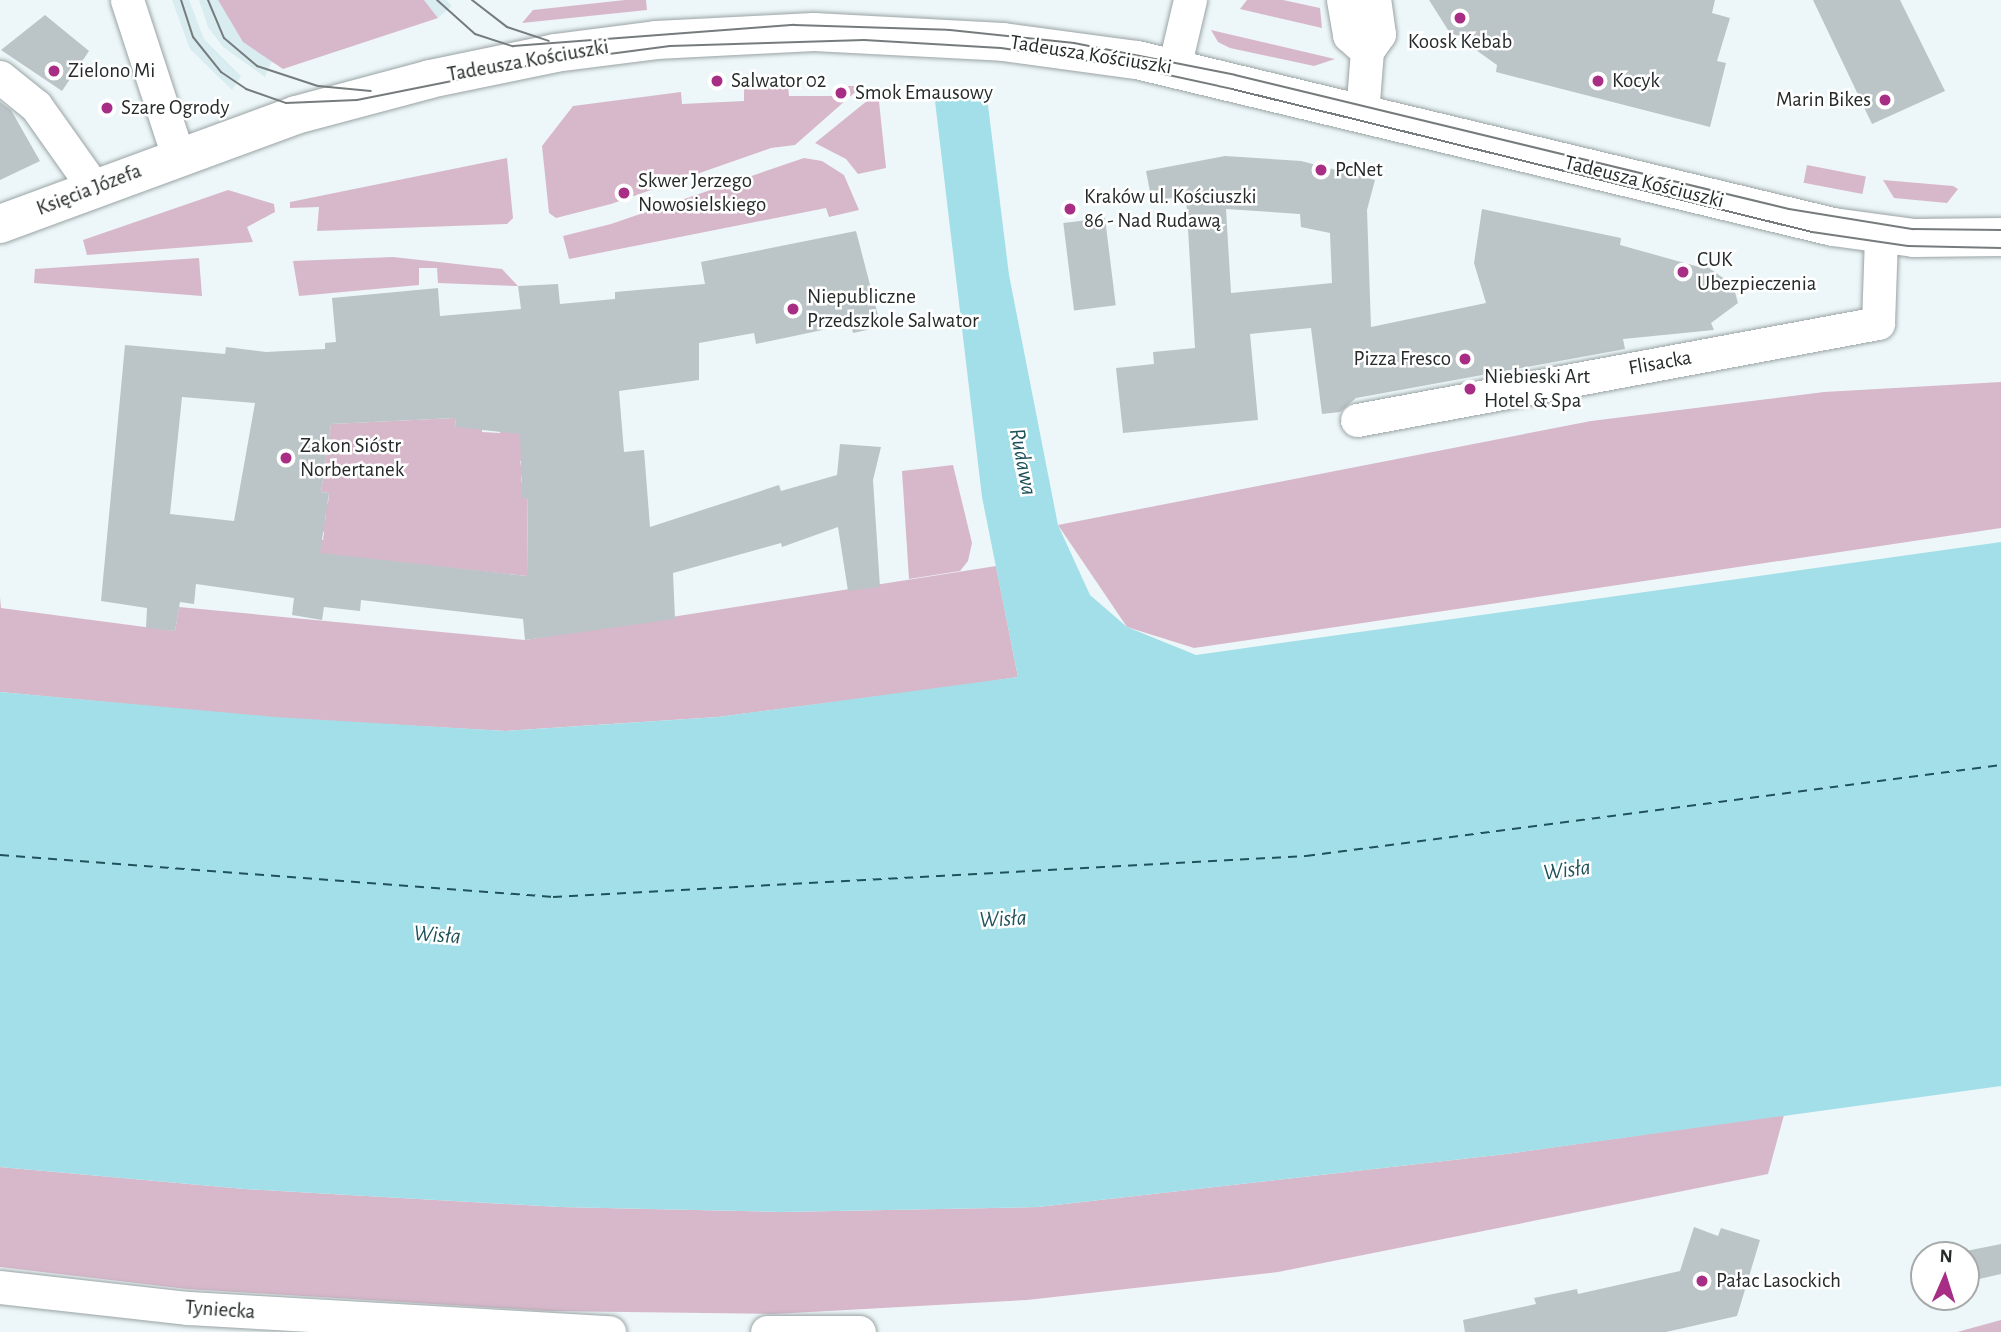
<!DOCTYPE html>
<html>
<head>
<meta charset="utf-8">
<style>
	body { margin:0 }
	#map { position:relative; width:2001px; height:1332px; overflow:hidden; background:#edf7f9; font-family:"Alegreya Sans",sans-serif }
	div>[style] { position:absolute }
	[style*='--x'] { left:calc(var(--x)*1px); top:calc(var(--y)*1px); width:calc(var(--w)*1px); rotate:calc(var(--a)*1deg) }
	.built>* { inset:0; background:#d9ecef }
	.green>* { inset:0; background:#d7b8ca; transform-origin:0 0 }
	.water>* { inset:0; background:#a3dfe8 }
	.pier>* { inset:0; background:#edf7f9 }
	.ferry>* { height:2px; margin-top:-1px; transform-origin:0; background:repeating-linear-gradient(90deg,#1f525a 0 9px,transparent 0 16px) }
	.building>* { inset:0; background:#bbc4c6; transform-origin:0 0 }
	.roads { filter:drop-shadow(0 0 2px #9aa3a4) drop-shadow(0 0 2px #9aa3a4) }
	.minor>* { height:33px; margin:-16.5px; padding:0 16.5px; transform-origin:16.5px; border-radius:16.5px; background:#fff }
	.tertiary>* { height:38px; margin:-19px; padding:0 19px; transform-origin:19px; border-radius:19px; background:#fff }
	.tram>* { height:2px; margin:-1px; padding:0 1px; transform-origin:1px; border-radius:1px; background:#767c7d }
	.dots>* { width:19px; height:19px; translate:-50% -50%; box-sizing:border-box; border:4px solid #fff; border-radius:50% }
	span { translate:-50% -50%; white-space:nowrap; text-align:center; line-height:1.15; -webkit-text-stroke:5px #fff; paint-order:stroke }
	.poi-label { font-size:21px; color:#262a2a }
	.left { translate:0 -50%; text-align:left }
	.right { translate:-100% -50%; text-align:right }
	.street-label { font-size:21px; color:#262a2a }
	.water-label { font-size:23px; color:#1f525a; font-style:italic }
	.north { position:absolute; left:1910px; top:1241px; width:70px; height:70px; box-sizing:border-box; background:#fff; border:2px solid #a8aaaa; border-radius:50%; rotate:3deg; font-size:19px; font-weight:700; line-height:28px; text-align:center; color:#262a2a }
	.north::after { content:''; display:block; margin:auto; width:24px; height:32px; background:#a72e84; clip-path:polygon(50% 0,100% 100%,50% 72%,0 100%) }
</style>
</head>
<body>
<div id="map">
	<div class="built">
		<div style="clip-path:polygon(172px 0,189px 0,204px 39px,241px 76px,232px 90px,190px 49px)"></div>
		<div style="clip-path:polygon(199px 0,218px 0,243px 41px,276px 62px,271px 63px,265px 77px,223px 47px,208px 27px)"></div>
		<div style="clip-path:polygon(424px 0,446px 0,452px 6px,438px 18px)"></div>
	</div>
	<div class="green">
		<div style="clip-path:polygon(218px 0,424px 0,438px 18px,283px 69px,243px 42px)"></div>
		<div style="clip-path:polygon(625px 0,646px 0,647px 10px,522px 23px,533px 10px)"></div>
		<div style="clip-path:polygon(1247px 0,1283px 0,1320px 8px,1322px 28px,1240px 9px)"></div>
		<div style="clip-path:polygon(1211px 30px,1335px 59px,1314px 66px,1230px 48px,1218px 42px)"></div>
		<div style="clip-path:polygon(744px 86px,788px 86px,789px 96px,837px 96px,837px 86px,862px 86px,795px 145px,771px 148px,611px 204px,556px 218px,549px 213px,542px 146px,573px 106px,681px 92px,682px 104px,744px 101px)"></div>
		<div style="clip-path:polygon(878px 92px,886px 168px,858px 174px,846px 159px,815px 143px)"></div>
		<div style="clip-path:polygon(507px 158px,513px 218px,507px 224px,317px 231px,319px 207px,290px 208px,290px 202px)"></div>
		<div style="clip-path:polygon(804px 158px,822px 161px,844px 175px,859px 210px,829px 217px,826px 208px,569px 259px,563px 236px,611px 224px)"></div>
		<div style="left:1807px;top:165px;width:60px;height:18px;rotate:11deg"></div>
		<div style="clip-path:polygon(1883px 180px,1953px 186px,1958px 189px,1947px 203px,1894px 198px)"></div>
		<div style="clip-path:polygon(228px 190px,274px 204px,275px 212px,247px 227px,253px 242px,87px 255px,83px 240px)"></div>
		<div style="clip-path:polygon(393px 257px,502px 269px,518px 286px,438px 283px,437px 268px,419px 268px,419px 285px,299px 296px,293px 261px)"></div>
		<div style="clip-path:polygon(199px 258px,202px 296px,34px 283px,35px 269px)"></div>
		<div style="clip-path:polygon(2001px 382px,2001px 528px,1194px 648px,1127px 627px,1058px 525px,1591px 421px,1824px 392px)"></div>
		<div style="clip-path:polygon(526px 415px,528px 460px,520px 461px,521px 466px,528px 466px,521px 476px,521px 482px,528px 483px,527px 576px,313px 553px,315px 539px,323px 540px,324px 532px,316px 530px,317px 521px,325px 521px,326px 512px,319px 511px,328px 503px,329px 493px,321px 492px,331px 424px,455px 418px,456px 427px,482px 427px,482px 432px,500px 433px,501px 416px)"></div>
		<div style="clip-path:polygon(953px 465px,972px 543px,968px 561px,960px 571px,909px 579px,902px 471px)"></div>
		<div style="clip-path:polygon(996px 566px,1018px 677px,951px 687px,718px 717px,506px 731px,275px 718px,0 692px,0 597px,1px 608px,175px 631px,179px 607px,525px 640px)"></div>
		<div style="clip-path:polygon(1784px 1115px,1768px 1174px,1278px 1272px,1027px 1300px,774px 1314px,547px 1311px,187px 1289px,0 1267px,0 1167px,245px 1189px,560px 1207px,781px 1212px,1038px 1207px,1506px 1154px)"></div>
		<div style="clip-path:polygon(2001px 1320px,2001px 1332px,1957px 1332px)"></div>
	</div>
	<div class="water">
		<div style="clip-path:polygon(923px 0,975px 0,1009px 275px,1058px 525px,1090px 595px,1127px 627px,1196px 655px,2001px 542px,2001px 1086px,1506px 1154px,1038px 1207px,781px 1212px,560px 1207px,245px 1189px,0 1167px,0 692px,275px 717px,506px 731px,718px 717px,1018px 677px,982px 497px)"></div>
	</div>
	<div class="pier">
		<div style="clip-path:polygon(920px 0,979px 0,990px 94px,931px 90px)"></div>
	</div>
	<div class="ferry">
		<div style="--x:0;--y:855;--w:555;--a:4.34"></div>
		<div style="--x:553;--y:897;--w:754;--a:-3.12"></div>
		<div style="--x:1306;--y:856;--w:701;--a:-7.46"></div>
	</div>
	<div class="building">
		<div style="clip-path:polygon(1429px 0,1715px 0,1712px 13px,1730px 18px,1717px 61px,1726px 63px,1710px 127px,1496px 72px,1497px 65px,1448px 30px)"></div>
		<div style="clip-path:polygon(1813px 0,1900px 0,1945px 91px,1872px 124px)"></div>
		<div style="clip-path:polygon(45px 15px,89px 51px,62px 91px,1px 50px)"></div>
		<div style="clip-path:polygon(0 102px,11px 110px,40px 161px,0 180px)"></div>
		<div style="clip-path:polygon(evenodd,1225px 156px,1301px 161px,1375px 180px,1367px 210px,1371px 327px,1486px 303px,1474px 263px,1482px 209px,1621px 238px,1620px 245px,1699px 267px,1702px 263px,1733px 285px,1738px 303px,1711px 323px,1714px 330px,1623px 339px,1625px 349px,1356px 398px,1340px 412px,1322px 414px,1311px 328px,1250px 334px,1258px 420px,1123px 433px,1116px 368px,1154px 364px,1153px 352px,1195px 348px,1186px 195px,1152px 202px,1146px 171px,1225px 156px,1226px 209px,1300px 214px,1301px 227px,1330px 233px,1332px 283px,1231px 293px,1226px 209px)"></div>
		<div style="left:1105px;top:218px;width:88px;height:42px;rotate:83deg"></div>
		<div style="clip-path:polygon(evenodd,856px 231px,881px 327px,853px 333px,851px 324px,756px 344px,754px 333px,699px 343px,699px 380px,619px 391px,624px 452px,644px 450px,650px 527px,779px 485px,781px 491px,837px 475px,840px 444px,881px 447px,873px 480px,880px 587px,848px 591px,838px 527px,782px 547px,781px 543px,673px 573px,675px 619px,525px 640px,523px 619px,361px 600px,360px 611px,324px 607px,322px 620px,292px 615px,294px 598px,196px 584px,194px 604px,180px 602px,175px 631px,146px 628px,147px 608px,101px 601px,125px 345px,225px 354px,226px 347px,266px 352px,325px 349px,325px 343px,336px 342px,332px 298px,438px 288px,440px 316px,521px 309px,518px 286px,558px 284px,560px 304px,615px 299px,615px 292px,705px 284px,701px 262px,856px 231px,182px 397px,255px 403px,234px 521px,170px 514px,182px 397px,856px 231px,455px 418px,456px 427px,520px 434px,522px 498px,528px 498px,527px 576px,320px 553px,329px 493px,321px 492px,331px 424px,455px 418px)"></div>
		<div style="clip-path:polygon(1694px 1227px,1718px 1236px,1721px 1228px,1760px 1240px,1737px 1316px,1666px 1332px,1465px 1332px,1463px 1320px,1536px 1304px,1534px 1298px,1577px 1289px,1578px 1294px,1680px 1271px)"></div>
		<div style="clip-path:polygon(2001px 1244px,2001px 1274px,1966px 1282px,1966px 1251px)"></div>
	</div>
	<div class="roads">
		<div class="minor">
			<div style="--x:127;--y:0;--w:164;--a:71.9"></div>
			<div style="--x:1343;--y:0;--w:36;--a:80"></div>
			<div style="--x:1349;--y:35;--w:24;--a:42"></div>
			<div style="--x:1174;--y:68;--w:70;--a:-76.8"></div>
			<div style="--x:0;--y:77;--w:46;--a:38.9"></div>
			<div style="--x:36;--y:106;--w:100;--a:54.7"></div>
			<div style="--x:1362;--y:114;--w:63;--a:-85.5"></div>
			<div style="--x:1367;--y:51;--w:21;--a:-55"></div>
			<div style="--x:1379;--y:34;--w:34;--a:-98"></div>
			<div style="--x:1357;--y:420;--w:530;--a:-10.55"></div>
			<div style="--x:1878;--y:323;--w:87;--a:-88"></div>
			<div style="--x:0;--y:1287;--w:189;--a:6.4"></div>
			<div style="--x:188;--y:1308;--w:422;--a:3.3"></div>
			<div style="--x:767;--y:1332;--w:92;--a:0"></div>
		</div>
		<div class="tertiary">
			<div style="--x:0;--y:224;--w:315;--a:-20.2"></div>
			<div style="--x:296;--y:115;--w:139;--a:-15"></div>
			<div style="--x:430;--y:79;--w:128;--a:-11.7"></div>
			<div style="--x:555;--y:53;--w:102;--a:-7.3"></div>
			<div style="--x:656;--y:40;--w:158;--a:-2.9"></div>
			<div style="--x:814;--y:32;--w:189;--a:3"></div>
			<div style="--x:1003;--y:42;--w:135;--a:7.7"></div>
			<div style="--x:1137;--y:60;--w:716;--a:13.49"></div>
			<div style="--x:1833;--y:227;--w:82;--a:7.7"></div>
			<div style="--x:1914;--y:238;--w:87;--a:-0.7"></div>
		</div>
	</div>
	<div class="tram">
		<div style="--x:181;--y:0;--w:39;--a:72"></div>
		<div style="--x:193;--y:37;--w:45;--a:51.3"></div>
		<div style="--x:221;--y:72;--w:30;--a:34"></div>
		<div style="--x:246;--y:89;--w:42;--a:19.3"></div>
		<div style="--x:286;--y:103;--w:71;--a:-2.4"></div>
		<div style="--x:357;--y:100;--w:195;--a:-11.3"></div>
		<div style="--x:548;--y:62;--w:123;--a:-7.5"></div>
		<div style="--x:670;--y:46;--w:194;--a:-1.8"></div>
		<div style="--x:864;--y:40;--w:137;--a:3.3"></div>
		<div style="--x:1001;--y:48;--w:136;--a:8.4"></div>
		<div style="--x:1136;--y:68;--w:98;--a:12.3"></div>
		<div style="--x:1232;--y:89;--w:597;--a:13.85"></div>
		<div style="--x:1812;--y:232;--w:97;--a:8.3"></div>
		<div style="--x:1908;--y:246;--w:93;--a:1.2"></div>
		<div style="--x:208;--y:0;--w:41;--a:67.2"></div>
		<div style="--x:224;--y:38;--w:43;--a:40.3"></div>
		<div style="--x:257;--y:66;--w:64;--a:18.2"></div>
		<div style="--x:318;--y:86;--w:53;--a:5.4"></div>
		<div style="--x:437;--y:0;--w:51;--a:41.8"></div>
		<div style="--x:475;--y:34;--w:40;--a:18"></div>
		<div style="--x:513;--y:46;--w:282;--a:-4.3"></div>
		<div style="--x:794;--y:25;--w:156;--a:1.8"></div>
		<div style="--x:950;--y:30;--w:125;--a:6"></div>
		<div style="--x:1074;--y:43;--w:164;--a:11.2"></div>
		<div style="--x:1235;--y:75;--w:570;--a:13.6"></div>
		<div style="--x:1789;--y:209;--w:126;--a:9.2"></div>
		<div style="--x:1913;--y:229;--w:88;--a:0.7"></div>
		<div style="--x:472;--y:0;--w:44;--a:37.6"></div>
		<div style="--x:507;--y:27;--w:44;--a:18.4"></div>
	</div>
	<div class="dots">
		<div style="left:1460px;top:18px;background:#a72e84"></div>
		<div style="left:54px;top:71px;background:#a72e84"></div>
		<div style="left:717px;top:81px;background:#a72e84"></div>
		<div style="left:1598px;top:81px;background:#a72e84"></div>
		<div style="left:841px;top:93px;background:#a72e84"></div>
		<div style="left:1885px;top:100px;background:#a72e84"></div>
		<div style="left:107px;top:108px;background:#a72e84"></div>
		<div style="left:1321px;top:170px;background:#a72e84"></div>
		<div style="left:624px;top:193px;background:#a72e84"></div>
		<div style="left:1070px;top:209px;background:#a72e84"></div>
		<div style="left:1683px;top:272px;background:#a72e84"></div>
		<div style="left:793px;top:309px;background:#a72e84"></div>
		<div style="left:1465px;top:359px;background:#a72e84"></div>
		<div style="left:1470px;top:389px;background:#a72e84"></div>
		<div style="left:286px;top:458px;background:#a72e84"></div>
		<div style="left:1702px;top:1281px;background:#a72e84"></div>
	</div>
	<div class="poi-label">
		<span style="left:1460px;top:42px">Koosk Kebab</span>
		<span class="left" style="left:68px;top:71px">Zielono Mi</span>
		<span class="left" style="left:731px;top:81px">Salwator 02</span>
		<span class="left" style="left:1612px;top:81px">Kocyk</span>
		<span class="left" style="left:855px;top:93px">Smok Emausowy</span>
		<span class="right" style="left:1871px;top:100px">Marin Bikes</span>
		<span class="left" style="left:121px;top:108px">Szare Ogrody</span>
		<span class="left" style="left:1335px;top:170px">PcNet</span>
		<span class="left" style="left:638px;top:193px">Skwer Jerzego<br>Nowosielskiego</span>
		<span class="left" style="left:1084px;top:209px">Kraków ul. Kościuszki<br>86 - Nad Rudawą</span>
		<span class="left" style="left:1697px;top:272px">CUK<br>Ubezpieczenia</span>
		<span class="left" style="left:807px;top:309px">Niepubliczne<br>Przedszkole Salwator</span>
		<span class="right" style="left:1451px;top:359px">Pizza Fresco</span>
		<span class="left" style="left:1484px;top:389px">Niebieski Art<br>Hotel &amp; Spa</span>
		<span class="left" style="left:300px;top:458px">Zakon Sióstr<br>Norbertanek</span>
		<span class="left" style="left:1716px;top:1281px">Pałac Lasockich</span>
	</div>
	<div class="street-label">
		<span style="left:1091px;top:55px;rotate:9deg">Tadeusza Kościuszki</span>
		<span style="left:528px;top:61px;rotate:-10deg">Tadeusza Kościuszki</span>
		<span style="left:1644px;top:182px;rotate:14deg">Tadeusza Kościuszki</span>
		<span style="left:89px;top:190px;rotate:-21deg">Księcia Józefa</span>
		<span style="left:1660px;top:363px;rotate:-10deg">Flisacka</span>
		<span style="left:220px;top:1310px;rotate:4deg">Tyniecka</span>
	</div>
	<div class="water-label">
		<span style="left:1022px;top:462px;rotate:79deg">Rudawa</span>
		<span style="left:1567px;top:871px;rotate:-7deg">Wisła</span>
		<span style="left:1003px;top:920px;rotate:-3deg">Wisła</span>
		<span style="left:437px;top:936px;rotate:4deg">Wisła</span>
	</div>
	<div class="north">N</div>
</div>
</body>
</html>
